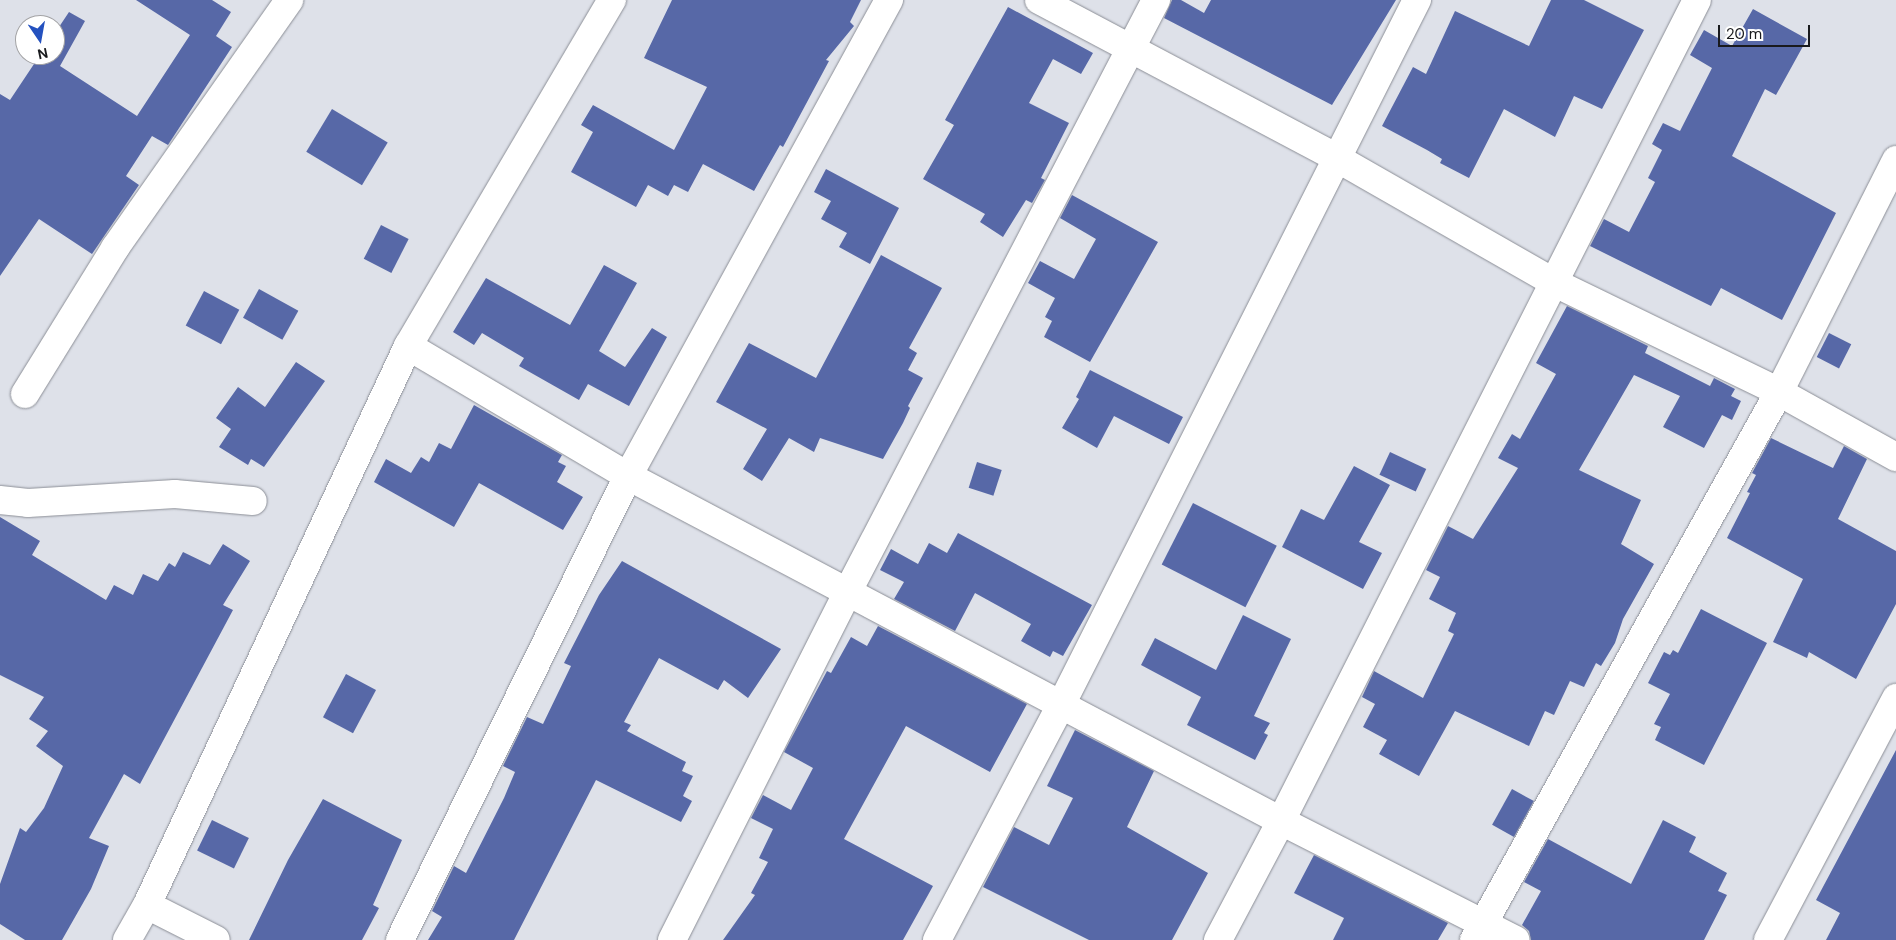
<!DOCTYPE html>
<html>
<head>
<meta charset="utf-8">
<style>
	body { margin:0 }
	#map { position:relative; width:1896px; height:940px; overflow:hidden; background:#dee1e9; font-family:"DM Sans",sans-serif }
	div>[style] { position:absolute }
	[style*='--x'] { left:calc(var(--x)*1px); top:calc(var(--y)*1px); width:calc(var(--w)*1px); rotate:calc(var(--a)*1deg) }
	.building>* { inset:0; background:#5768a7; transform-origin:0 0 }
	.roads { filter:drop-shadow(0 0 1px #8b8e96) drop-shadow(0 0 1px #8b8e96) }
	.street>* { height:28px; margin:-14px; padding:0 14px; transform-origin:14px; border-radius:14px; background:#fff }
	span { translate:-50% -50%; white-space:nowrap; text-align:center; line-height:1.15; -webkit-text-stroke:4px #fff; paint-order:stroke }
	.north { position:absolute; left:15px; top:15px; width:50px; height:50px; box-sizing:border-box; background:#fff; border:1px solid #a3a3a5; border-radius:50%; rotate:168deg; font-size:14px; font-weight:700; line-height:20px; text-align:center; color:#191a1d }
	.north::after { content:''; display:block; margin:auto; width:18px; height:22px; background:#2451bf; clip-path:polygon(50% 0,100% 100%,50% 72%,0 100%) }
	.scale { position:absolute; left:1718px; top:25px; width:92px; height:22px; box-sizing:border-box; border:2px solid #191a1d; border-top:0; padding-left:6px; font-size:15px; line-height:18px; white-space:nowrap; color:#191a1d; -webkit-text-stroke:4px #fff; paint-order:stroke }
</style>
</head>
<body>
<div id="map">
	<div class="building">
		<div style="clip-path:polygon(136px 0,212px 0,231px 12px,216px 36px,232px 47px,168px 145px,152px 136px,126px 176px,139px 185px,92px 254px,39px 219px,0 276px,0 94px,10px 100px,40px 55px,55px 55px,55px 33px,69px 12px,85px 21px,60px 66px,137px 116px,190px 35px)"></div>
		<div style="clip-path:polygon(672px 0,861px 0,850px 22px,854px 26px,826px 60px,829px 61px,783px 147px,780px 145px,754px 191px,703px 164px,688px 192px,674px 185px,668px 196px,648px 185px,636px 207px,571px 172px,593px 132px,581px 125px,593px 105px,674px 150px,707px 87px,644px 58px)"></div>
		<div style="clip-path:polygon(1172px 0,1181px 0,1204px 13px,1211px 0,1396px 0,1332px 105px,1164px 18px)"></div>
		<div style="clip-path:polygon(1551px 0,1584px 0,1644px 30px,1602px 109px,1574px 96px,1555px 137px,1504px 109px,1469px 178px,1440px 163px,1442px 159px,1427px 150px,1382px 126px,1413px 67px,1426px 74px,1455px 11px,1529px 46px)"></div>
		<div style="clip-path:polygon(1008px 7px,1093px 53px,1081px 74px,1053px 59px,1029px 103px,1069px 123px,1041px 178px,1045px 180px,1032px 203px,1026px 200px,1003px 237px,980px 222px,985px 214px,923px 179px,954px 125px,945px 120px)"></div>
		<div style="clip-path:polygon(1753px 9px,1807px 39px,1776px 95px,1765px 89px,1732px 156px,1836px 213px,1782px 320px,1721px 288px,1711px 306px,1590px 246px,1604px 219px,1629px 232px,1655px 182px,1648px 178px,1662px 150px,1652px 144px,1663px 123px,1680px 131px,1712px 68px,1690px 55px,1704px 30px,1732px 46px)"></div>
		<div style="left:332px;top:109px;width:65px;height:50px;rotate:31deg"></div>
		<div style="clip-path:polygon(826px 169px,899px 208px,870px 264px,839px 247px,847px 233px,821px 219px,831px 201px,814px 192px)"></div>
		<div style="clip-path:polygon(1072px 195px,1158px 242px,1090px 362px,1044px 337px,1052px 321px,1045px 317px,1055px 298px,1028px 283px,1040px 261px,1074px 279px,1096px 239px,1060px 218px)"></div>
		<div style="left:381px;top:225px;width:31px;height:38px;rotate:27deg"></div>
		<div style="clip-path:polygon(881px 255px,942px 288px,909px 348px,917px 353px,908px 370px,923px 378px,908px 406px,910px 408px,903px 423px,883px 459px,820px 438px,814px 452px,789px 438px,762px 481px,743px 469px,767px 429px,716px 402px,749px 343px,816px 378px)"></div>
		<div style="clip-path:polygon(604px 265px,637px 283px,599px 351px,625px 367px,652px 328px,667px 337px,629px 406px,588px 384px,579px 400px,519px 366px,524px 358px,482px 333px,474px 345px,453px 332px,486px 278px,570px 325px)"></div>
		<div style="left:259px;top:289px;width:45px;height:33px;rotate:29deg"></div>
		<div style="left:204px;top:291px;width:40px;height:39px;rotate:28deg"></div>
		<div style="clip-path:polygon(1567px 306px,1648px 346px,1645px 353px,1710px 386px,1714px 378px,1735px 389px,1731px 396px,1741px 401px,1732px 420px,1722px 415px,1704px 448px,1663px 427px,1680px 396px,1634px 375px,1579px 470px,1641px 500px,1621px 544px,1654px 564px,1623px 619px,1615px 643px,1601px 666px,1596px 663px,1584px 687px,1570px 681px,1554px 715px,1545px 711px,1529px 746px,1455px 711px,1419px 776px,1379px 754px,1387px 740px,1363px 727px,1375px 704px,1362px 697px,1374px 671px,1423px 698px,1454px 634px,1448px 631px,1456px 613px,1429px 599px,1440px 577px,1426px 570px,1448px 526px,1473px 539px,1518px 468px,1498px 458px,1512px 434px,1520px 439px,1556px 374px,1536px 363px)"></div>
		<div style="left:1829px;top:333px;width:25px;height:27px;rotate:27deg"></div>
		<div style="clip-path:polygon(296px 362px,325px 381px,264px 467px,251px 459px,248px 465px,219px 447px,231px 429px,216px 418px,238px 387px,265px 407px)"></div>
		<div style="clip-path:polygon(1090px 370px,1183px 417px,1169px 444px,1114px 416px,1097px 448px,1062px 428px,1079px 399px,1076px 397px)"></div>
		<div style="clip-path:polygon(474px 405px,562px 455px,558px 462px,566px 466px,557px 482px,583px 497px,563px 530px,479px 483px,454px 527px,374px 482px,386px 459px,411px 473px,421px 457px,429px 462px,439px 443px,451px 449px)"></div>
		<div style="clip-path:polygon(1771px 438px,1833px 468px,1844px 446px,1867px 459px,1838px 519px,1896px 551px,1896px 604px,1856px 679px,1809px 652px,1807px 658px,1773px 642px,1803px 579px,1727px 538px,1750px 493px,1747px 492px,1756px 475px,1752px 473px)"></div>
		<div style="left:1390px;top:452px;width:40px;height:25px;rotate:25deg"></div>
		<div style="left:977px;top:462px;width:26px;height:27px;rotate:18deg"></div>
		<div style="clip-path:polygon(1354px 466px,1390px 485px,1359px 542px,1382px 553px,1363px 589px,1282px 547px,1301px 509px,1324px 520px)"></div>
		<div style="left:1193px;top:503px;width:94px;height:69px;rotate:27deg"></div>
		<div style="clip-path:polygon(0 517px,40px 541px,32px 555px,106px 600px,114px 585px,133px 595px,143px 574px,158px 581px,169px 563px,175px 567px,183px 552px,210px 565px,223px 544px,250px 561px,223px 605px,233px 610px,140px 784px,124px 774px,89px 838px,109px 846px,91px 889px,62px 940px,25px 940px,0 924px,0 884px,20px 828px,26px 832px,44px 808px,63px 766px,36px 746px,48px 731px,29px 719px,44px 697px,0 675px)"></div>
		<div style="clip-path:polygon(958px 533px,1092px 605px,1063px 656px,1053px 651px,1050px 657px,1021px 641px,1031px 624px,975px 593px,955px 631px,894px 599px,904px 582px,880px 570px,891px 549px,918px 564px,929px 543px,947px 553px)"></div>
		<div style="clip-path:polygon(622px 561px,781px 649px,748px 698px,724px 680px,718px 690px,659px 658px,624px 722px,631px 725px,627px 731px,686px 762px,682px 771px,693px 776px,683px 796px,692px 801px,681px 822px,596px 780px,514px 940px,428px 940px,442px 917px,432px 911px,454px 866px,466px 873px,504px 798px,515px 772px,503px 766px,527px 717px,543px 724px,571px 666px,564px 663px,599px 595px)"></div>
		<div style="clip-path:polygon(1701px 609px,1767px 643px,1704px 765px,1655px 740px,1661px 727px,1654px 724px,1670px 694px,1648px 683px,1664px 652px,1670px 655px,1673px 650px,1678px 653px)"></div>
		<div style="clip-path:polygon(1243px 615px,1291px 639px,1254px 716px,1270px 723px,1264px 733px,1268px 735px,1255px 760px,1187px 725px,1201px 697px,1141px 665px,1155px 638px,1216px 670px)"></div>
		<div style="clip-path:polygon(878px 626px,1027px 704px,990px 772px,906px 726px,844px 839px,933px 886px,903px 940px,723px 940px,755px 895px,751px 893px,768px 862px,759px 858px,773px 829px,751px 818px,763px 795px,791px 810px,813px 768px,784px 752px,827px 671px,831px 673px,851px 637px,867px 646px)"></div>
		<div style="left:346px;top:674px;width:34px;height:49px;rotate:28deg"></div>
		<div style="clip-path:polygon(1075px 730px,1154px 771px,1127px 827px,1208px 873px,1172px 940px,1089px 940px,983px 887px,1014px 827px,1049px 845px,1073px 798px,1047px 786px)"></div>
		<div style="clip-path:polygon(1896px 750px,1896px 940px,1826px 940px,1840px 913px,1816px 900px)"></div>
		<div style="left:1512px;top:789px;width:25px;height:41px;rotate:29deg"></div>
		<div style="clip-path:polygon(323px 799px,402px 840px,373px 905px,379px 908px,362px 940px,249px 940px,288px 860px)"></div>
		<div style="left:212px;top:820px;width:41px;height:34px;rotate:26deg"></div>
		<div style="clip-path:polygon(1663px 820px,1696px 837px,1689px 852px,1727px 873px,1718px 891px,1727px 895px,1704px 940px,1531px 940px,1529px 931px,1522px 925px,1541px 891px,1524px 882px,1548px 839px,1631px 884px)"></div>
		<div style="clip-path:polygon(1314px 855px,1448px 923px,1438px 940px,1333px 940px,1344px 918px,1294px 893px)"></div>
	</div>
	<div class="roads">
		<div class="street">
			<div style="--x:1039;--y:0;--w:335;--a:27.9"></div>
			<div style="--x:1335;--y:157;--w:254;--a:29.8"></div>
			<div style="--x:1555;--y:283;--w:249;--a:25.9"></div>
			<div style="--x:1779;--y:392;--w:134;--a:29.1"></div>
			<div style="--x:408;--y:346;--w:256;--a:30.6"></div>
			<div style="--x:628;--y:476;--w:739;--a:27.85"></div>
			<div style="--x:1281;--y:821;--w:263;--a:26.9"></div>
			<div style="--x:25;--y:394;--w:172;--a:-58.3"></div>
			<div style="--x:115;--y:248;--w:303;--a:-54.9"></div>
			<div style="--x:0;--y:500;--w:28;--a:6"></div>
			<div style="--x:28;--y:503;--w:147;--a:-3.5"></div>
			<div style="--x:175;--y:494;--w:78;--a:5.1"></div>
			<div style="--x:147;--y:905;--w:77;--a:26.9"></div>
			<div style="--x:127;--y:940;--w:40;--a:-60.3"></div>
			<div style="--x:147;--y:905;--w:617;--a:-64.97"></div>
			<div style="--x:408;--y:346;--w:402;--a:-59.5"></div>
			<div style="--x:400;--y:940;--w:517;--a:-63.83"></div>
			<div style="--x:628;--y:476;--w:543;--a:-61.26"></div>
			<div style="--x:672;--y:940;--w:389;--a:-63.2"></div>
			<div style="--x:847;--y:593;--w:669;--a:-62.48"></div>
			<div style="--x:937;--y:940;--w:266;--a:-62.2"></div>
			<div style="--x:1061;--y:705;--w:790;--a:-63.21"></div>
			<div style="--x:1218;--y:940;--w:135;--a:-62.1"></div>
			<div style="--x:1281;--y:821;--w:920;--a:-63.13"></div>
			<div style="--x:1474;--y:940;--w:627;--a:-60.9"></div>
			<div style="--x:1779;--y:392;--w:260;--a:-63.2"></div>
			<div style="--x:1768;--y:940;--w:274;--a:-62.1"></div>
		</div>
	</div>
	<div class="north">N</div>
	<div class="scale">20 m</div>
</div>
</body>
</html>
